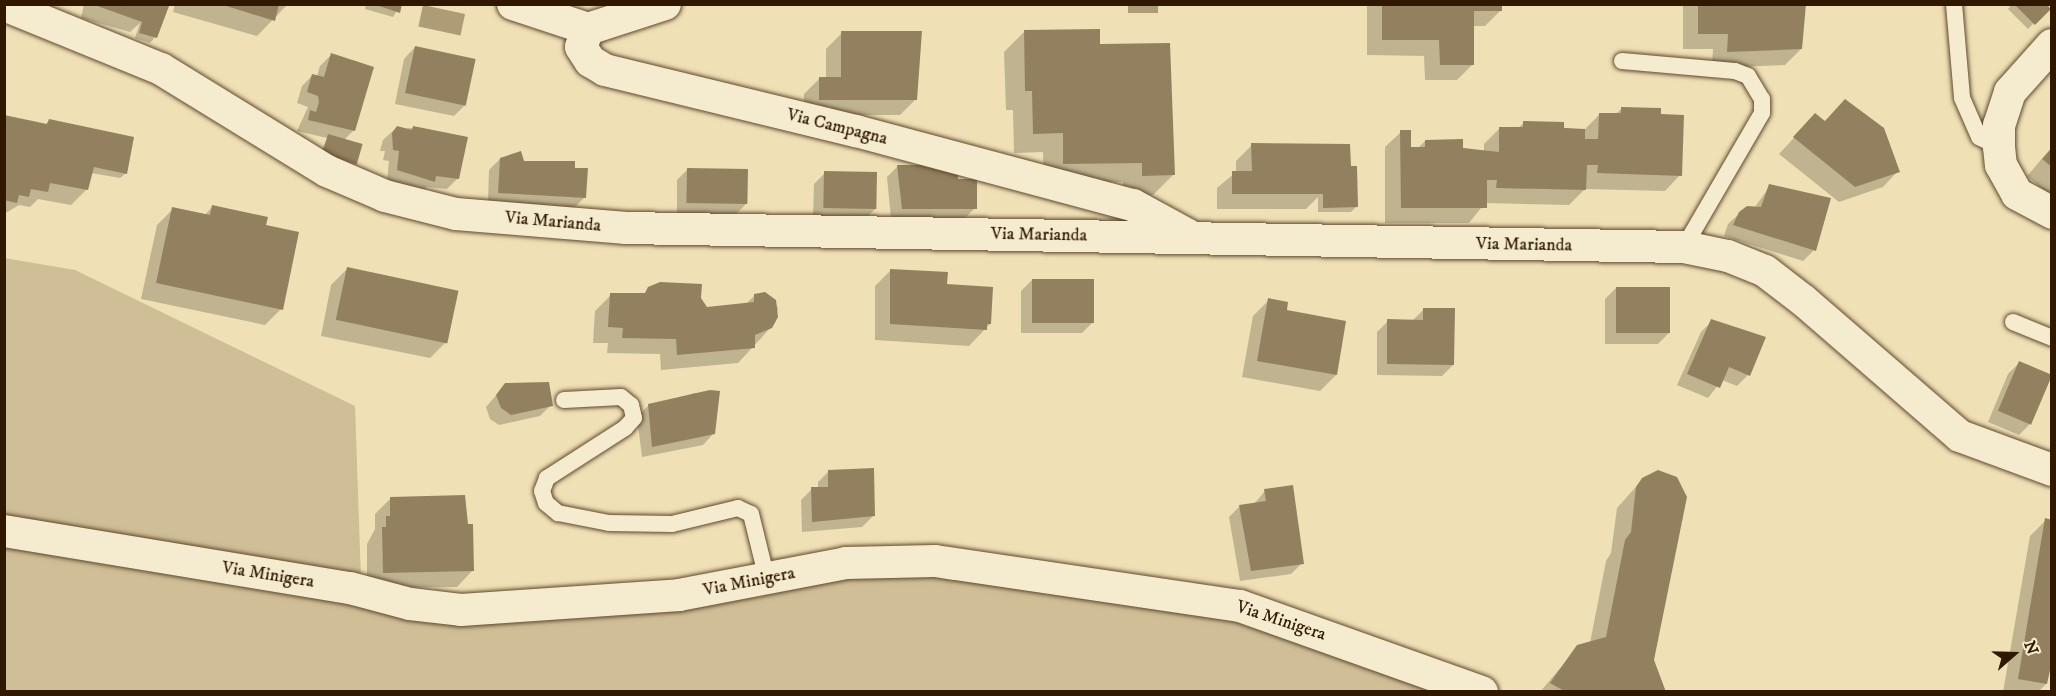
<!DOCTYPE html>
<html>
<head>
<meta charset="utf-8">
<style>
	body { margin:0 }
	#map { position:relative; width:2056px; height:696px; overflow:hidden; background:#f0e0b5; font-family:"IM FELL DW Pica",serif }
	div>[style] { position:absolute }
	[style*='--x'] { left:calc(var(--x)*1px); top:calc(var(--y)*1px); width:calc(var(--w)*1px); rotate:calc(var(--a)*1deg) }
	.green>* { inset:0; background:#cfbe96 }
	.water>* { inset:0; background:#ae9c77; transform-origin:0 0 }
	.shadow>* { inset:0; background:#0003 }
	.building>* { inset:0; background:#93805e; transform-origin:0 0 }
	.roads { filter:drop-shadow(0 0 2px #5f492d) drop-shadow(0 0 2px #5f492d) }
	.lane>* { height:16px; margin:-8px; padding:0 8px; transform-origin:8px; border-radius:8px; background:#f5ebcf }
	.street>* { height:32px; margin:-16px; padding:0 16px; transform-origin:16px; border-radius:16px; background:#f5ebcf }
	span { translate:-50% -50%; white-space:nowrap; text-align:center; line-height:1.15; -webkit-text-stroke:4.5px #f5ebcf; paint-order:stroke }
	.street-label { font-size:18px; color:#2f1700 }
	.frame { position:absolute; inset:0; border:6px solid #2f1700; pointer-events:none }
	.north { position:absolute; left:1984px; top:624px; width:60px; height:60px; -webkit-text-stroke:4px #f5ebcf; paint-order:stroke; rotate:70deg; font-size:16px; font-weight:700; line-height:24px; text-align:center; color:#2f1700 }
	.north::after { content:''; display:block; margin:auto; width:21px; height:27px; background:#2f1700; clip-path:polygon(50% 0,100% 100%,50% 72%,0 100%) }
</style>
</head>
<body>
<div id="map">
	<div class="green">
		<div style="clip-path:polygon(4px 258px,75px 270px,355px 406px,361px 580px,461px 610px,846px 563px,1240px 606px,1482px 691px,5px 691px)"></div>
	</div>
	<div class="water">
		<div style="left:423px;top:5px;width:43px;height:22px;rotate:12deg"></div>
		<div style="left:1128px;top:5px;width:30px;height:8px"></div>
	</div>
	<div class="shadow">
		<div style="clip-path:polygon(84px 4px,160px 4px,155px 37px,150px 43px,135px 38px,140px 23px,130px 32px,81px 18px)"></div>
		<div style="clip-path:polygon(175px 4px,288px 4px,257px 36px,173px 12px)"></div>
		<div style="clip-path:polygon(366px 4px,401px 4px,393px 17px,365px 9px)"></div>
		<div style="clip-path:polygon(1367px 4px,1501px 4px,1501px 10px,1485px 26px,1473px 26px,1473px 64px,1457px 80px,1425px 80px,1424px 56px,1367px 55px)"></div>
		<div style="clip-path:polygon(1683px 4px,1804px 4px,1801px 49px,1785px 65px,1712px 68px,1713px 49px,1683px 49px)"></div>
		<div style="clip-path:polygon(2012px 4px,2044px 4px,2048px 9px,2028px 29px,2008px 9px)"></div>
		<div style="clip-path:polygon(1024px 32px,1099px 46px,1173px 175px,1153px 195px,1123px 195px,1123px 182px,1044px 183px,1043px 152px,1014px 153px,1013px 110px,1006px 110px,1004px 52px)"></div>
		<div style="clip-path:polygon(842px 33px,916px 99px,900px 115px,804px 115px,804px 94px,820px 78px,826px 78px,826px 49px)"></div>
		<div style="clip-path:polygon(415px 47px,465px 105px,454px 116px,395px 104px,404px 59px)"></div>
		<div style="clip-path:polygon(331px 55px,354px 130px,344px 140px,357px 163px,351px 169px,318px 159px,327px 138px,297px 131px,308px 107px,297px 103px,302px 86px,313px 75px,317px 76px,320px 66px)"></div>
		<div style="clip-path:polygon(1622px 108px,1680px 175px,1665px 191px,1585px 189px,1569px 205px,1485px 203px,1469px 223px,1385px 223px,1385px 147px,1401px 132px,1410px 148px,1418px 148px,1425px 141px,1484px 152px,1484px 144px,1500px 128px,1518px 128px,1524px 123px,1584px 130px,1600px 114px,1615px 115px)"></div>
		<div style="clip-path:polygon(1815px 115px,1898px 171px,1883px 187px,1839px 202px,1779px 154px)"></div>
		<div style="clip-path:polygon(4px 117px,45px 125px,50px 120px,126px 173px,120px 178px,91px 173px,87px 189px,71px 205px,38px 199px,30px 207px,19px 205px,4px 214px)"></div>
		<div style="clip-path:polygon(413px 128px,458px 178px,447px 189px,427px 187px,422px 192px,387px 181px,389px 161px,383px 160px,385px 151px,380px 151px,383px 140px,395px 129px)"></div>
		<div style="clip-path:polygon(1252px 145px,1350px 167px,1356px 207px,1351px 212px,1318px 212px,1318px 197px,1306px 209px,1217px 209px,1217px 188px,1236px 172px,1236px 161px)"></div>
		<div style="clip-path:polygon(2052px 147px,2052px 197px,2027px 176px)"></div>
		<div style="clip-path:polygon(500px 159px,573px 170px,585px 197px,574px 208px,488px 203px,489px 170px)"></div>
		<div style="clip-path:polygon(898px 166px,956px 180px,975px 208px,964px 219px,891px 219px,887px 177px)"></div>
		<div style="clip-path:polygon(688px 169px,746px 204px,735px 215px,677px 214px,677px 180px)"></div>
		<div style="clip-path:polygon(825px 173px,876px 208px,865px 219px,813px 218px,814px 184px)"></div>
		<div style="clip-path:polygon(1770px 186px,1814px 250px,1803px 261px,1724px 236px,1728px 224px,1740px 213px,1755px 207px)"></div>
		<div style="clip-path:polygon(212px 207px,264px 226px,281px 309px,265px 325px,141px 299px,157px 225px,173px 209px,204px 216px)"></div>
		<div style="clip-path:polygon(347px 269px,446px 342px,430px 358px,321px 336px,331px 285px)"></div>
		<div style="clip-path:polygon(891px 270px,946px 286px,990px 324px,969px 346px,875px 340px,875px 286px)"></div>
		<div style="clip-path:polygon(1032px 280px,1093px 322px,1082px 333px,1021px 333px,1021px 291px)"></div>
		<div style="clip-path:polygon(1616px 288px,1669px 333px,1658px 344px,1605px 344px,1605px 299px)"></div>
		<div style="clip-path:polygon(649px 289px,699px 299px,706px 309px,746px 304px,755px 295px,773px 299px,778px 308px,775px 323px,738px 363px,661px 370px,660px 354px,607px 353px,608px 343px,593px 343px,595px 311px,611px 295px,643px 295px)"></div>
		<div style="clip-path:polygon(1269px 300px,1285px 311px,1336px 375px,1320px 391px,1242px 377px,1253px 316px)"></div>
		<div style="clip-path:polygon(1424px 309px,1453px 365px,1442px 376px,1377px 375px,1377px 332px,1388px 321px,1413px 320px)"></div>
		<div style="clip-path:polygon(1712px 321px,1748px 375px,1737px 386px,1722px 380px,1708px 398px,1677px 385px,1701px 332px)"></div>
		<div style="clip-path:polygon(2019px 363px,2030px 424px,2019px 435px,1988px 422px,2008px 374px)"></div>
		<div style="clip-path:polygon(506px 384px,551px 405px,540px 416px,499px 425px,490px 419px,486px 407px)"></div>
		<div style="clip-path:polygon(718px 392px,714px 433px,703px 445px,642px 457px,637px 417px,648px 406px,695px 393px)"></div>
		<div style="clip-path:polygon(829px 471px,873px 516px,862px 527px,802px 532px,801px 500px,812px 489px,818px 489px,818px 482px)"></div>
		<div style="clip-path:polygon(1643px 479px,1652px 660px,1663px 692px,1540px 692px,1578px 647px,1590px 643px,1606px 561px,1611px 553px,1617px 508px)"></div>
		<div style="clip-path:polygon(1265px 491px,1302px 563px,1291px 574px,1240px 581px,1229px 517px,1240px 506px,1254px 504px)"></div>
		<div style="clip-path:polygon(391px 498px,472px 571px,457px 587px,367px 588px,367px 544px,375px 529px,375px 514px)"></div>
		<div style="clip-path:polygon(2046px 520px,2046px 684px,2038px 692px,2003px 692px,2030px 536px)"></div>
	</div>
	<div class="building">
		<div style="clip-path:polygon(92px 4px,165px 4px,169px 6px,157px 38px,139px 33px,142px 22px)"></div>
		<div style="clip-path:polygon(220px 4px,279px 4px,275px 21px)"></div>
		<div style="clip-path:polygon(373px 4px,402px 4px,400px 13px)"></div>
		<div style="clip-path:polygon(1382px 4px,1502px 4px,1502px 11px,1474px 11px,1474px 65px,1440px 65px,1439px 40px,1382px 40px)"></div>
		<div style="clip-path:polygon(1698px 4px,1806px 4px,1802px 49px,1727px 52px,1728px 34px,1698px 34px)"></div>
		<div style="clip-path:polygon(2014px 4px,2046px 4px,2051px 9px,2035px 25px)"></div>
		<div style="clip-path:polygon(1100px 29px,1100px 44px,1170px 43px,1175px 175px,1142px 176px,1142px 163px,1063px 164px,1063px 133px,1033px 134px,1032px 91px,1025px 91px,1024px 30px)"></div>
		<div style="clip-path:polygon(841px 31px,922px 31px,917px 100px,819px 100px,819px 77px,841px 77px)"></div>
		<div style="left:415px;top:46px;width:62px;height:48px;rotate:12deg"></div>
		<div style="clip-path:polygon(331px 53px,374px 67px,355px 131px,308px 120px,310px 110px,316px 112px,319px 102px,318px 96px,307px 92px,312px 74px,324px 77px)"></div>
		<div style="clip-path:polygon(1845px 99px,1884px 128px,1900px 172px,1855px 187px,1793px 137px,1815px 113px,1825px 121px)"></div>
		<div style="clip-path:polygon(1621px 107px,1661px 108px,1661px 114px,1684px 115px,1682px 176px,1597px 173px,1598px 165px,1587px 165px,1586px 190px,1496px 188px,1497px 180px,1487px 180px,1487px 208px,1401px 208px,1400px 130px,1411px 130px,1411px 147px,1425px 147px,1425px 140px,1463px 139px,1463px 148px,1499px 152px,1499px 127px,1523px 127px,1523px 121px,1564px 122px,1564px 128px,1585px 129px,1585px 139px,1598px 139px,1599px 113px,1621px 113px)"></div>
		<div style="clip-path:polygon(4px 115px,47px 124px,49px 119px,134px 137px,127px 174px,94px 167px,88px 190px,50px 183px,48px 192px,31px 189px,29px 197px,19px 195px,17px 203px,4px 200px)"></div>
		<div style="clip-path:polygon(413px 126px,468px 137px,459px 179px,436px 176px,435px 182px,397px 170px,399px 151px,393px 150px,392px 133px,397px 126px,412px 130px)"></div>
		<div style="left:328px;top:134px;width:36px;height:21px;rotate:16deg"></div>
		<div style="clip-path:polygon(1251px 143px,1350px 144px,1351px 166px,1357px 166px,1358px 207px,1323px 208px,1323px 194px,1232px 194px,1232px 171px,1252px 171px)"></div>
		<div style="clip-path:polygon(2052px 148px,2052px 167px,2042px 159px)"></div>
		<div style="clip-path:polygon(521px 151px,524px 161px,575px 161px,575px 168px,588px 168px,586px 198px,498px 193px,500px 158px)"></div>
		<div style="clip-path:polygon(897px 165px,957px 165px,958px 179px,977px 179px,977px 209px,902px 209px)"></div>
		<div style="left:687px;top:168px;width:61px;height:35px;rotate:1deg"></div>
		<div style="left:824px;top:171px;width:53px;height:37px;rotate:1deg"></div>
		<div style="clip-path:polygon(1769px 184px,1831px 198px,1816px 251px,1733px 225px,1739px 212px,1747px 206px,1761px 207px)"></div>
		<div style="clip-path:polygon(212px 205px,268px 217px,266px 225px,299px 232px,283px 310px,156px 283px,172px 207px,210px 215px)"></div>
		<div style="left:347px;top:267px;width:114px;height:54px;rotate:12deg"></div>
		<div style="clip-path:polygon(890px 269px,948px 272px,947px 284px,993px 287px,991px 324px,987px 324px,987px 330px,890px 324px)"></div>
		<div style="left:1032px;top:279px;width:62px;height:44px"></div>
		<div style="clip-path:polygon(660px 282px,702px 284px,701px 298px,707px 307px,754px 302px,754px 294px,765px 292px,776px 300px,778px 317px,772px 328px,755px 335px,755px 348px,677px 355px,676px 339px,622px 338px,623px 328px,608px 327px,610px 293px,645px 293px,648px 287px)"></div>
		<div style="left:1616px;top:287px;width:54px;height:46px"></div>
		<div style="clip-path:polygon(1268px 298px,1288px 302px,1287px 310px,1346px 321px,1337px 375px,1257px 361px)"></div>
		<div style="clip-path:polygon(1423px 308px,1455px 308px,1454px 365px,1387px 364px,1387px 319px,1423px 320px)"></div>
		<div style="clip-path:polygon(1711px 319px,1766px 337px,1750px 376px,1729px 367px,1720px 388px,1687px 374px)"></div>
		<div style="left:2019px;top:361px;width:36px;height:54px;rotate:23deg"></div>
		<div style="clip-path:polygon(549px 382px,553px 406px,511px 415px,501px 408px,496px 395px,505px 383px)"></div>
		<div style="clip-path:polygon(710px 390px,720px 391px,715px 434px,652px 447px,648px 404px)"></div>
		<div style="clip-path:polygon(874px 468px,875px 516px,812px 522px,811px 487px,828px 487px,828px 470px)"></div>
		<div style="clip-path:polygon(1658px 470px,1677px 477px,1687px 497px,1654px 660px,1666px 692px,1566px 692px,1550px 683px,1577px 645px,1606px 637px,1625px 540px,1631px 532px,1636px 487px,1642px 478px)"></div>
		<div style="clip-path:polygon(1293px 485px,1304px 564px,1251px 571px,1239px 505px,1266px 501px,1264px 489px)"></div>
		<div style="clip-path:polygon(465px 495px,468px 524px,473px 524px,474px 571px,383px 573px,382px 527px,386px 527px,386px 516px,390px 516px,390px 497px)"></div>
		<div style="clip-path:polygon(2045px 518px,2052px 520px,2052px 661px,2047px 684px,2018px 679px)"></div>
	</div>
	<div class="roads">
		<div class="lane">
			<div style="--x:1954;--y:4;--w:94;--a:85.1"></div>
			<div style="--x:1962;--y:98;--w:43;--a:66.4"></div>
			<div style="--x:1979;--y:137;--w:22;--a:27"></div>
			<div style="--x:1622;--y:61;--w:113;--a:5.1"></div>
			<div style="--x:1735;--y:71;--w:14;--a:21"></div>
			<div style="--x:1748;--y:76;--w:27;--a:59"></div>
			<div style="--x:1762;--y:99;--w:14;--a:90"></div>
			<div style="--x:1762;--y:113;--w:155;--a:120.2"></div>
			<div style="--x:2013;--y:322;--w:42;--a:22.3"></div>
			<div style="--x:564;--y:400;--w:57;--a:-3"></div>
			<div style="--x:621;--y:397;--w:13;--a:39"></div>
			<div style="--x:631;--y:405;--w:13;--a:77"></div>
			<div style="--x:634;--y:418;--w:13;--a:132"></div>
			<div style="--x:625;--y:428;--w:93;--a:147.3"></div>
			<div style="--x:547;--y:478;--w:14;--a:111"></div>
			<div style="--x:542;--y:491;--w:13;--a:72"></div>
			<div style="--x:546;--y:503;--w:16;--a:40"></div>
			<div style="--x:558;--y:513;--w:52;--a:11.1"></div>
			<div style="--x:609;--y:523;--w:63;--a:0.9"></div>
			<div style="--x:672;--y:524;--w:68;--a:-13.6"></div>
			<div style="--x:738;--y:508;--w:14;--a:25"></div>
			<div style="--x:751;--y:514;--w:67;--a:76.2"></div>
		</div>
		<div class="street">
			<div style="--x:513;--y:4;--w:79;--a:18.4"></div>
			<div style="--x:665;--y:4;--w:81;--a:162"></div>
			<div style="--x:588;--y:29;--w:19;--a:111"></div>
			<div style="--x:581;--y:47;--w:17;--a:57"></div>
			<div style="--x:590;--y:61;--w:17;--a:31"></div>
			<div style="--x:605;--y:70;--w:258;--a:13.7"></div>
			<div style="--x:856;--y:131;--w:287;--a:15"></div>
			<div style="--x:1133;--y:205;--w:63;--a:28.6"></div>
			<div style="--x:4;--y:5;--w:170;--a:22.2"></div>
			<div style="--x:161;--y:69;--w:195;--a:31.6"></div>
			<div style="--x:327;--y:171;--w:63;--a:23.3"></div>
			<div style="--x:385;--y:196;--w:73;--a:14.2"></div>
			<div style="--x:456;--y:214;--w:171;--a:4.7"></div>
			<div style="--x:626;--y:228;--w:1058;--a:1.03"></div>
			<div style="--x:1684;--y:247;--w:45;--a:11.6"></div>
			<div style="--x:1728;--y:256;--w:40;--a:22"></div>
			<div style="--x:1765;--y:271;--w:49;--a:37.6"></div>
			<div style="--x:1804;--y:301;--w:206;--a:40.9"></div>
			<div style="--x:1960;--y:436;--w:98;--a:20.3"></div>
			<div style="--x:2052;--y:45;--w:63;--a:131.8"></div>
			<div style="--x:2010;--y:92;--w:35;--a:108"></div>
			<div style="--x:1999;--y:125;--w:22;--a:90"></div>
			<div style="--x:1999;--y:147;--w:18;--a:84"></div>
			<div style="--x:2001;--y:165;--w:33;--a:61"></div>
			<div style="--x:2017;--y:194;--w:40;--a:28"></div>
			<div style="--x:4;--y:531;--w:351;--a:9.4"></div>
			<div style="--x:350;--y:588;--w:62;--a:14.9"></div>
			<div style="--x:410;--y:604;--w:51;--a:6.7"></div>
			<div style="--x:461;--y:610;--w:219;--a:-3.9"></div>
			<div style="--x:679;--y:595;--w:170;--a:-10.8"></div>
			<div style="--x:846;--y:563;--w:89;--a:-1.3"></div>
			<div style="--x:935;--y:561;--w:308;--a:8.4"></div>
			<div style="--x:1240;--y:606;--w:257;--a:19.6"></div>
		</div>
	</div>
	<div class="street-label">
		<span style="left:837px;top:127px;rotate:14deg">Via Campagna</span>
		<span style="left:553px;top:222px;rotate:5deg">Via Marianda</span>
		<span style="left:1039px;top:235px;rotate:1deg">Via Marianda</span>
		<span style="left:1524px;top:245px;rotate:1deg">Via Marianda</span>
		<span style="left:268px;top:575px;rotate:9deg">Via Minigera</span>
		<span style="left:749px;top:582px;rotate:-11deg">Via Minigera</span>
		<span style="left:1281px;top:621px;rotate:18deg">Via Minigera</span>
	</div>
	<div class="frame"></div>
	<div class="north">N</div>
</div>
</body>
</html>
